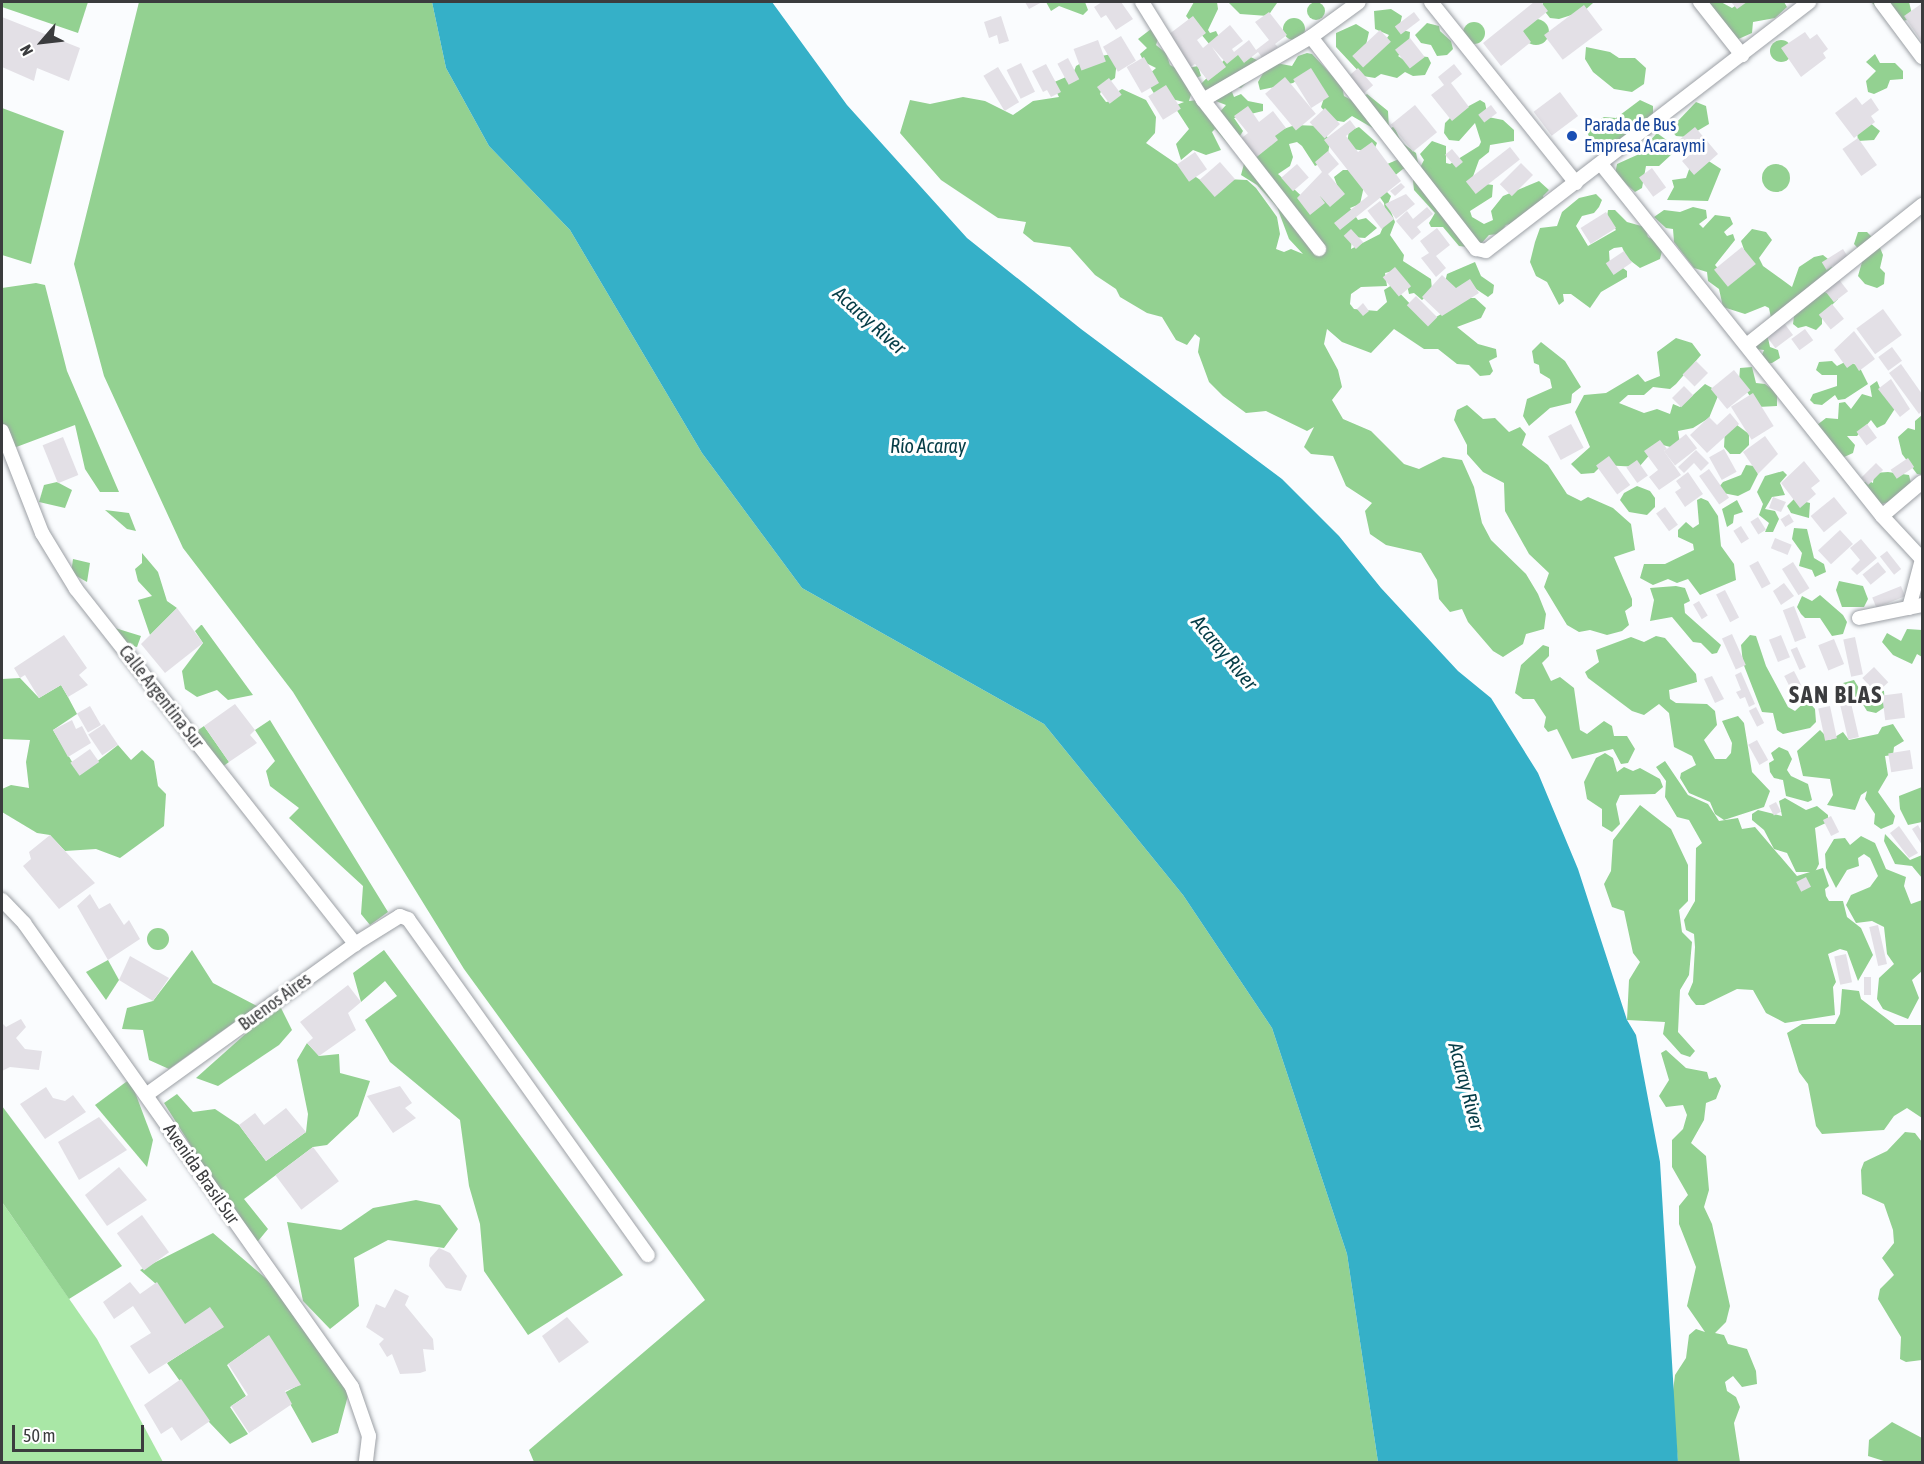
<!DOCTYPE html>
<html>
<head>
<meta charset="utf-8">
<style>
	body { margin:0 }
	#map { position:relative; width:1924px; height:1464px; overflow:hidden; background:#fafcfe; font-family:"Asap Condensed",sans-serif }
	div>[style] { position:absolute }
	[style*='--x'] { left:calc(var(--x)*1px); top:calc(var(--y)*1px); width:calc(var(--w)*1px); rotate:calc(var(--a)*1deg) }
	.green>* { inset:0; background:#a9e7a6 }
	.forest>* { inset:0; background:#93d191 }
	.round { border-radius:50% }
	.water>* { inset:0; background:#35b0c8 }
	.building>* { inset:0; background:#e3e0e6; transform-origin:0 0 }
	.roads { filter:drop-shadow(0 0 2px #9ca0a5) drop-shadow(0 0 2px #9ca0a5) }
	.street>* { height:14px; margin:-7px; padding:0 7px; transform-origin:7px; border-radius:7px; background:#fff }
	.dots>* { width:16px; height:16px; translate:-50% -50%; box-sizing:border-box; border:3px solid #fff; border-radius:50% }
	span { translate:-50% -50%; white-space:nowrap; text-align:center; line-height:1.15; -webkit-text-stroke:6px #fff; paint-order:stroke }
	.transit-label { font-size:18px; color:#164399 }
	.left { translate:0 -50%; text-align:left }
	.street-label { font-size:18px; color:#3b3c3e }
	.water-label { font-size:20px; color:#053d47; font-style:italic }
	.district-label { font-size:24px; color:#3b3c3e; font-weight:700; letter-spacing:1.5px }
	.frame { position:absolute; inset:0; border:3px solid #3b3c3e; pointer-events:none }
	.north { position:absolute; left:12px; top:12px; width:60px; height:60px; -webkit-text-stroke:4px #fff; paint-order:stroke; rotate:242deg; font-size:16px; font-weight:700; line-height:24px; text-align:center; color:#3b3c3e }
	.north::after { content:''; display:block; margin:auto; width:21px; height:27px; background:#3b3c3e; clip-path:polygon(50% 0,100% 100%,50% 72%,0 100%) }
	.scale { position:absolute; left:12px; top:1425px; width:132px; height:27px; box-sizing:border-box; border:3px solid #3b3c3e; border-top:0; padding-left:8px; font-size:18px; line-height:21px; white-space:nowrap; color:#3b3c3e; -webkit-text-stroke:4px #fff; paint-order:stroke }
</style>
</head>
<body>
<div id="map">
	<div class="green">
		<div style="clip-path:polygon(2px 1202px,97px 1339px,163px 1462px,2px 1462px)"></div>
	</div>
	<div class="forest">
		<div class="round" style="left:1307px;top:2px;width:18px;height:18px"></div>
		<div style="clip-path:polygon(2px 2px,88px 2px,78px 33px,2px 7px)"></div>
		<div style="clip-path:polygon(139px 2px,432px 2px,446px 68px,489px 146px,570px 230px,702px 453px,802px 588px,1044px 724px,1183px 895px,1272px 1028px,1347px 1254px,1378px 1462px,534px 1462px,529px 1450px,705px 1300px,464px 969px,293px 692px,183px 548px,104px 376px,74px 264px)"></div>
		<div style="clip-path:polygon(1046px 2px,1085px 2px,1088px 10px,1083px 15px,1059px 6px,1051px 11px)"></div>
		<div style="clip-path:polygon(1194px 2px,1217px 2px,1218px 9px,1208px 30px,1210px 33px,1216px 31px,1219px 37px,1210px 45px,1186px 16px)"></div>
		<div style="clip-path:polygon(1228px 2px,1276px 2px,1277px 3px,1268px 16px,1240px 14px)"></div>
		<div style="clip-path:polygon(1543px 2px,1592px 2px,1593px 3px,1584px 11px,1559px 19px,1550px 18px,1542px 8px)"></div>
		<div style="clip-path:polygon(1698px 2px,1721px 2px,1732px 8px,1741px 2px,1784px 2px,1787px 7px,1775px 18px,1753px 22px,1752px 33px,1734px 41px)"></div>
		<div style="clip-path:polygon(1871px 2px,1909px 2px,1912px 14px,1908px 20px,1892px 22px)"></div>
		<div style="clip-path:polygon(1391px 9px,1402px 16px,1399px 29px,1410px 32px,1409px 45px,1398px 56px,1410px 64px,1417px 56px,1428px 57px,1431px 63px,1425px 75px,1413px 76px,1405px 72px,1397px 78px,1381px 74px,1375px 78px,1363px 76px,1336px 47px,1336px 33px,1356px 24px,1369px 32px,1366px 45px,1385px 41px,1389px 35px,1375px 29px,1374px 11px)"></div>
		<div class="round" style="left:1283px;top:18px;width:22px;height:22px"></div>
		<div class="round" style="left:1523px;top:19px;width:26px;height:26px"></div>
		<div class="round" style="left:1463px;top:22px;width:22px;height:22px"></div>
		<div style="clip-path:polygon(1427px 23px,1439px 26px,1440px 31px,1451px 41px,1453px 49px,1447px 55px,1437px 56px,1431px 45px,1421px 43px,1415px 35px)"></div>
		<div style="clip-path:polygon(1151px 29px,1158px 39px,1156px 45px,1166px 53px,1170px 65px,1179px 70px,1198px 66px,1201px 76px,1196px 78px,1189px 101px,1197px 100px,1218px 114px,1226px 105px,1208px 98px,1200px 85px,1227px 57px,1240px 52px,1259px 61px,1245px 84px,1241px 88px,1234px 86px,1232px 92px,1234px 97px,1241px 94px,1248px 101px,1263px 104px,1263px 111px,1234px 118px,1243px 131px,1235px 144px,1230px 146px,1215px 129px,1212px 132px,1221px 150px,1206px 155px,1193px 150px,1181px 160px,1176px 144px,1189px 129px,1174px 106px,1184px 102px,1155px 95px,1147px 82px,1148px 75px,1156px 68px,1144px 62px,1140px 54px,1147px 48px,1138px 39px)"></div>
		<div class="round" style="left:1770px;top:40px;width:22px;height:22px"></div>
		<div style="clip-path:polygon(1586px 47px,1610px 52px,1619px 58px,1635px 58px,1646px 68px,1644px 84px,1632px 92px,1614px 89px,1593px 72px,1585px 59px)"></div>
		<div style="clip-path:polygon(1307px 53px,1312px 54px,1342px 86px,1344px 96px,1355px 102px,1367px 94px,1388px 111px,1389px 130px,1394px 126px,1401px 142px,1416px 153px,1419px 167px,1403px 169px,1393px 177px,1385px 165px,1399px 159px,1383px 134px,1352px 116px,1344px 122px,1332px 120px,1321px 107px,1325px 95px,1307px 73px,1293px 83px,1260px 90px,1258px 82px,1266px 68px,1276px 63px,1292px 66px,1298px 56px)"></div>
		<div style="clip-path:polygon(1112px 54px,1117px 60px,1115px 78px,1103px 86px,1100px 94px,1106px 102px,1112px 101px,1114px 94px,1122px 89px,1146px 100px,1156px 117px,1155px 133px,1146px 143px,1215px 190px,1225px 179px,1247px 180px,1256px 188px,1277px 217px,1280px 234px,1276px 249px,1284px 252px,1291px 249px,1303px 254px,1289px 239px,1277px 207px,1257px 185px,1241px 175px,1244px 164px,1278px 131px,1295px 125px,1320px 126px,1330px 141px,1327px 160px,1315px 166px,1302px 146px,1297px 142px,1289px 144px,1293px 157px,1290px 166px,1278px 174px,1311px 205px,1315px 197px,1340px 193px,1334px 177px,1343px 170px,1350px 170px,1364px 186px,1360px 204px,1350px 208px,1358px 220px,1366px 218px,1377px 228px,1365px 238px,1352px 237px,1351px 249px,1380px 234px,1386px 220px,1384px 203px,1379px 196px,1386px 191px,1391px 196px,1388px 204px,1395px 222px,1390px 235px,1404px 255px,1403px 261px,1431px 279px,1432px 290px,1422px 300px,1414px 293px,1409px 294px,1407px 285px,1393px 271px,1385px 273px,1387px 286px,1361px 287px,1351px 294px,1350px 304px,1354px 309px,1377px 311px,1387px 302px,1384px 290px,1392px 285px,1414px 308px,1433px 319px,1467px 298px,1475px 298px,1486px 308px,1481px 318px,1457px 327px,1478px 344px,1496px 349px,1497px 357px,1489px 361px,1493px 371px,1490px 375px,1480px 376px,1469px 365px,1457px 364px,1438px 349px,1424px 349px,1394px 329px,1371px 353px,1342px 342px,1327px 329px,1324px 344px,1338px 370px,1342px 387px,1332px 400px,1343px 419px,1371px 431px,1404px 464px,1419px 469px,1443px 457px,1462px 460px,1474px 487px,1482px 523px,1491px 540px,1526px 574px,1538px 594px,1546px 614px,1544px 629px,1526px 634px,1523px 644px,1503px 657px,1493px 651px,1468px 622px,1462px 609px,1450px 612px,1439px 599px,1437px 580px,1421px 553px,1386px 545px,1370px 534px,1365px 511px,1372px 503px,1346px 486px,1333px 456px,1311px 454px,1304px 447px,1314px 427px,1307px 431px,1266px 411px,1246px 413px,1223px 396px,1209px 382px,1198px 352px,1200px 338px,1195px 334px,1187px 345px,1176px 340px,1162px 317px,1147px 313px,1120px 297px,1116px 289px,1095px 275px,1070px 247px,1034px 242px,1023px 233px,1026px 222px,998px 218px,941px 180px,900px 133px,910px 100px,930px 104px,963px 97px,985px 101px,1013px 115px,1033px 101px,1059px 97px,1052px 83px,1073px 74px,1076px 66px,1090px 58px)"></div>
		<div style="clip-path:polygon(1875px 54px,1880px 63px,1895px 63px,1903px 71px,1903px 79px,1890px 80px,1887px 88px,1874px 94px,1868px 92px,1866px 81px,1876px 71px,1866px 62px)"></div>
		<div style="clip-path:polygon(1480px 100px,1485px 103px,1488px 117px,1503px 120px,1514px 130px,1514px 141px,1490px 145px,1489px 152px,1479px 160px,1471px 182px,1493px 185px,1492px 197px,1470px 211px,1472px 217px,1484px 224px,1493px 220px,1491px 211px,1503px 196px,1539px 181px,1549px 190px,1543px 196px,1545px 201px,1517px 222px,1506px 225px,1499px 234px,1489px 235px,1479px 246px,1468px 247px,1459px 246px,1443px 227px,1431px 227px,1429px 223px,1435px 213px,1414px 190px,1413px 181px,1424px 160px,1420px 154px,1432px 141px,1446px 146px,1446px 163px,1450px 164px,1479px 146px,1481px 142px,1475px 123px,1459px 141px,1449px 140px,1444px 133px,1445px 123px,1454px 114px)"></div>
		<div style="clip-path:polygon(1640px 100px,1653px 106px,1653px 116px,1611px 148px,1602px 152px,1595px 149px,1587px 132px,1594px 123px,1604px 117px,1616px 118px)"></div>
		<div style="clip-path:polygon(1696px 102px,1706px 106px,1709px 124px,1687px 137px,1676px 136px,1672px 131px,1676px 123px)"></div>
		<div style="clip-path:polygon(2px 108px,64px 131px,31px 264px,2px 255px)"></div>
		<div style="clip-path:polygon(1870px 123px,1880px 131px,1874px 140px,1858px 141px,1857px 132px)"></div>
		<div style="clip-path:polygon(1359px 127px,1377px 143px,1373px 152px,1352px 149px,1347px 143px,1349px 131px)"></div>
		<div style="clip-path:polygon(1657px 133px,1672px 144px,1672px 154px,1659px 166px,1646px 166px,1642px 188px,1635px 192px,1615px 174px,1617px 164px,1637px 155px)"></div>
		<div style="clip-path:polygon(1704px 158px,1721px 169px,1708px 201px,1667px 200px,1674px 187px,1672px 180px,1686px 178px,1692px 161px)"></div>
		<div class="round" style="left:1762px;top:164px;width:28px;height:28px"></div>
		<div style="clip-path:polygon(1596px 194px,1602px 200px,1599px 207px,1594px 213px,1582px 216px,1576px 226px,1588px 246px,1616px 230px,1607px 217px,1608px 210px,1615px 210px,1627px 222px,1645px 227px,1648px 237px,1658px 242px,1662px 251px,1660px 259px,1640px 268px,1627px 258px,1622px 247px,1614px 248px,1609px 251px,1610px 267px,1620px 266px,1627px 271px,1627px 277px,1601px 292px,1590px 308px,1571px 294px,1563px 294px,1564px 301px,1559px 305px,1547px 282px,1536px 276px,1530px 262px,1535px 242px,1540px 228px,1557px 226px,1562px 212px,1579px 198px)"></div>
		<div style="clip-path:polygon(1693px 207px,1706px 210px,1707px 218px,1699px 224px,1703px 228px,1715px 215px,1730px 217px,1733px 224px,1724px 232px,1727px 236px,1733px 234px,1735px 240px,1715px 265px,1722px 273px,1747px 258px,1741px 241px,1752px 229px,1766px 232px,1772px 240px,1759px 258px,1763px 266px,1792px 287px,1799px 267px,1814px 257px,1823px 255px,1828px 259px,1832px 267px,1805px 305px,1823px 291px,1838px 299px,1822px 315px,1822px 324px,1816px 330px,1806px 326px,1798px 328px,1793px 324px,1794px 316px,1771px 318px,1769px 308px,1765px 306px,1745px 314px,1723px 307px,1719px 289px,1708px 281px,1707px 272px,1694px 268px,1674px 242px,1673px 229px,1666px 228px,1654px 217px,1664px 210px,1680px 212px)"></div>
		<div style="clip-path:polygon(1858px 232px,1867px 232px,1878px 243px,1883px 255px,1880px 268px,1885px 273px,1884px 284px,1877px 288px,1865px 284px,1858px 276px,1864px 255px,1854px 244px)"></div>
		<div style="clip-path:polygon(1475px 262px,1481px 276px,1494px 285px,1493px 293px,1488px 297px,1473px 287px,1455px 290px,1445px 282px,1447px 274px)"></div>
		<div style="clip-path:polygon(36px 283px,45px 285px,67px 371px,119px 492px,100px 492px,85px 469px,75px 425px,11px 449px,2px 426px,2px 288px)"></div>
		<div style="clip-path:polygon(1767px 334px,1770px 347px,1778px 350px,1780px 358px,1772px 363px,1766px 364px,1761px 357px,1764px 350px,1755px 349px,1751px 336px)"></div>
		<div style="clip-path:polygon(1676px 338px,1692px 343px,1701px 355px,1676px 384px,1670px 389px,1653px 387px,1644px 395px,1628px 395px,1619px 403px,1644px 413px,1657px 409px,1670px 414px,1673px 404px,1680px 407px,1705px 384px,1714px 389px,1718px 396px,1709px 418px,1693px 428px,1678px 431px,1680px 444px,1674px 448px,1659px 444px,1639px 467px,1602px 465px,1594px 473px,1581px 474px,1571px 464px,1590px 447px,1575px 412px,1584px 395px,1606px 393px,1638px 374px,1645px 382px,1660px 376px,1657px 352px)"></div>
		<div style="clip-path:polygon(1541px 342px,1565px 361px,1581px 387px,1572px 394px,1571px 403px,1550px 408px,1529px 426px,1523px 416px,1527px 399px,1552px 388px,1550px 379px,1540px 373px,1539px 365px,1534px 363px,1532px 351px)"></div>
		<div style="clip-path:polygon(1832px 361px,1837px 366px,1847px 361px,1859px 366px,1868px 384px,1845px 399px,1838px 400px,1835px 395px,1822px 405px,1814px 404px,1810px 400px,1813px 394px,1837px 386px,1837px 375px,1822px 375px,1816px 370px,1819px 362px)"></div>
		<div style="clip-path:polygon(1752px 367px,1756px 383px,1765px 384px,1777px 393px,1777px 406px,1758px 407px,1739px 381px,1740px 368px)"></div>
		<div style="clip-path:polygon(1877px 381px,1882px 393px,1896px 407px,1885px 424px,1877px 428px,1871px 420px,1857px 436px,1847px 436px,1855px 445px,1853px 453px,1842px 458px,1817px 425px,1826px 418px,1838px 419px,1839px 403px,1845px 402px,1851px 409px,1862px 394px,1872px 397px,1870px 386px)"></div>
		<div style="clip-path:polygon(1467px 405px,1483px 419px,1495px 418px,1509px 432px,1520px 427px,1526px 434px,1522px 445px,1548px 465px,1567px 494px,1581px 501px,1588px 497px,1613px 508px,1631px 524px,1635px 550px,1614px 557px,1632px 599px,1632px 606px,1625px 611px,1629px 625px,1622px 631px,1607px 635px,1590px 630px,1579px 632px,1567px 625px,1544px 587px,1549px 573px,1529px 554px,1505px 511px,1504px 483px,1483px 472px,1467px 454px,1467px 445px,1454px 420px,1457px 410px)"></div>
		<div style="clip-path:polygon(1922px 415px,1922px 475px,1917px 474px,1902px 454px,1898px 437px,1908px 428px,1915px 430px,1915px 421px)"></div>
		<div style="clip-path:polygon(1733px 422px,1749px 434px,1749px 445px,1740px 454px,1730px 454px,1724px 447px,1725px 430px)"></div>
		<div style="clip-path:polygon(1746px 465px,1754px 466px,1758px 474px,1750px 490px,1738px 496px,1723px 493px,1719px 487px,1723px 482px,1741px 475px)"></div>
		<div style="clip-path:polygon(1783px 471px,1787px 475px,1780px 483px,1785px 495px,1772px 497px,1765px 509px,1775px 511px,1779px 519px,1773px 532px,1765px 532px,1769px 523px,1759px 515px,1763px 504px,1757px 492px,1765px 476px)"></div>
		<div style="clip-path:polygon(1888px 472px,1909px 475px,1912px 487px,1899px 499px,1871px 507px,1861px 485px,1867px 480px,1873px 483px,1874px 473px)"></div>
		<div style="clip-path:polygon(57px 482px,72px 490px,65px 508px,39px 502px,44px 485px)"></div>
		<div style="clip-path:polygon(1637px 486px,1650px 491px,1655px 498px,1655px 507px,1647px 515px,1629px 512px,1620px 500px,1624px 493px)"></div>
		<div style="clip-path:polygon(1701px 498px,1708px 501px,1718px 516px,1721px 546px,1734px 564px,1736px 580px,1700px 595px,1688px 579px,1677px 583px,1668px 579px,1653px 585px,1640px 578px,1644px 564px,1665px 564px,1694px 550px,1693px 544px,1678px 537px,1678px 530px,1686px 522px,1693px 528px,1699px 524px,1697px 500px)"></div>
		<div style="clip-path:polygon(1794px 499px,1810px 503px,1809px 518px,1791px 513px,1787px 506px)"></div>
		<div style="clip-path:polygon(1737px 500px,1743px 512px,1734px 515px,1733px 523px,1727px 527px,1722px 509px)"></div>
		<div style="clip-path:polygon(105px 510px,129px 513px,136px 531px,127px 529px)"></div>
		<div style="clip-path:polygon(1794px 528px,1807px 529px,1814px 558px,1824px 564px,1826px 572px,1815px 577px,1812px 570px,1799px 566px,1802px 553px,1792px 539px)"></div>
		<div style="clip-path:polygon(142px 553px,158px 572px,167px 601px,177px 608px,150px 635px,138px 600px,152px 596px,138px 581px,135px 569px,142px 563px)"></div>
		<div style="clip-path:polygon(73px 559px,90px 563px,87px 582px,71px 573px)"></div>
		<div style="clip-path:polygon(1839px 581px,1863px 586px,1868px 599px,1864px 607px,1842px 607px,1836px 590px)"></div>
		<div style="clip-path:polygon(1676px 586px,1685px 588px,1690px 601px,1684px 604px,1685px 613px,1721px 645px,1717px 653px,1712px 654px,1701px 643px,1693px 642px,1672px 617px,1650px 621px,1654px 600px,1650px 588px)"></div>
		<div style="clip-path:polygon(1820px 595px,1843px 615px,1847px 622px,1843px 634px,1832px 636px,1820px 618px,1805px 618px,1801px 614px,1797px 607px,1802px 596px,1812px 601px)"></div>
		<div style="clip-path:polygon(201px 625px,202px 625px,253px 695px,228px 700px,217px 690px,197px 697px,185px 689px,182px 671px,203px 643px,195px 631px)"></div>
		<div style="clip-path:polygon(115px 628px,141px 636px,137px 647px,111px 642px)"></div>
		<div style="clip-path:polygon(1907px 629px,1922px 630px,1922px 657px,1917px 654px,1912px 664px,1893px 655px,1882px 642px,1887px 633px,1901px 641px)"></div>
		<div style="clip-path:polygon(1750px 635px,1756px 636px,1766px 666px,1788px 707px,1795px 711px,1807px 700px,1815px 709px,1816px 722px,1810px 728px,1783px 734px,1777px 730px,1773px 713px,1762px 712px,1743px 663px,1741px 645px)"></div>
		<div style="clip-path:polygon(1656px 636px,1665px 638px,1696px 674px,1697px 682px,1669px 690px,1670px 699px,1676px 703px,1707px 704px,1715px 711px,1717px 725px,1704px 740px,1715px 759px,1726px 759px,1731px 753px,1732px 743px,1722px 721px,1738px 716px,1744px 723px,1752px 772px,1770px 791px,1764px 807px,1724px 820px,1715px 814px,1710px 802px,1689px 793px,1680px 778px,1681px 773px,1696px 765px,1692px 756px,1674px 747px,1669px 713px,1659px 704px,1644px 715px,1632px 711px,1588px 678px,1585px 672px,1599px 662px,1596px 650px,1631px 637px,1644px 642px)"></div>
		<div style="clip-path:polygon(1543px 645px,1549px 647px,1549px 656px,1542px 663px,1551px 681px,1560px 677px,1574px 688px,1580px 730px,1587px 734px,1604px 721px,1612px 726px,1614px 736px,1627px 736px,1635px 749px,1628px 763px,1621px 764px,1613px 749px,1572px 759px,1557px 729px,1548px 732px,1544px 727px,1546px 717px,1534px 699px,1523px 699px,1515px 693px,1521px 665px)"></div>
		<div style="clip-path:polygon(20px 678px,39px 698px,61px 685px,68px 697px,77px 714px,53px 730px,80px 775px,118px 745px,131px 760px,142px 750px,154px 761px,158px 786px,166px 794px,164px 826px,120px 858px,96px 849px,65px 851px,50px 835px,37px 833px,2px 812px,2px 789px,11px 785px,29px 788px,26px 762px,30px 740px,2px 739px,2px 679px)"></div>
		<div style="clip-path:polygon(1854px 680px,1862px 693px,1868px 687px,1884px 691px,1885px 707px,1876px 713px,1867px 711px,1859px 698px,1845px 697px,1843px 683px)"></div>
		<div style="clip-path:polygon(270px 720px,388px 912px,370px 925px,361px 914px,363px 886px,289px 818px,299px 808px,270px 786px,266px 771px,275px 761px,255px 730px)"></div>
		<div style="clip-path:polygon(1893px 724px,1904px 741px,1894px 747px,1893px 755px,1885px 756px,1888px 775px,1878px 792px,1895px 816px,1893px 824px,1881px 829px,1874px 824px,1875px 814px,1865px 799px,1867px 791px,1861px 795px,1855px 810px,1827px 805px,1833px 795px,1830px 779px,1803px 776px,1797px 751px,1820px 730px,1830px 740px,1843px 732px,1849px 740px,1878px 734px,1882px 727px)"></div>
		<div style="clip-path:polygon(204px 726px,229px 762px,214px 773px,191px 735px)"></div>
		<div style="clip-path:polygon(1779px 747px,1788px 751px,1792px 759px,1787px 770px,1791px 776px,1808px 784px,1812px 800px,1808px 802px,1786px 796px,1783px 780px,1774px 778px,1770px 772px,1769px 763px,1774px 760px,1771px 753px)"></div>
		<div style="clip-path:polygon(1605px 753px,1613px 758px,1617px 772px,1624px 767px,1633px 771px,1640px 768px,1660px 779px,1663px 787px,1655px 794px,1620px 795px,1616px 804px,1620px 824px,1612px 832px,1602px 826px,1602px 809px,1587px 799px,1584px 782px,1596px 758px)"></div>
		<div style="clip-path:polygon(1665px 761px,1688px 795px,1708px 804px,1719px 821px,1738px 818px,1742px 829px,1755px 827px,1797px 876px,1823px 868px,1829px 886px,1825px 889px,1826px 896px,1829px 901px,1843px 901px,1847px 917px,1861px 928px,1873px 955px,1858px 981px,1847px 951px,1840px 949px,1828px 954px,1836px 982px,1833px 987px,1835px 1015px,1785px 1023px,1766px 1013px,1753px 990px,1737px 989px,1704px 1005px,1696px 1005px,1691px 999px,1688px 994px,1693px 982px,1695px 947px,1694px 934px,1686px 930px,1684px 920px,1695px 901px,1696px 848px,1702px 843px,1689px 820px,1677px 817px,1665px 797px,1666px 781px,1656px 767px)"></div>
		<div style="clip-path:polygon(1922px 787px,1922px 822px,1908px 825px,1900px 809px,1899px 796px)"></div>
		<div style="clip-path:polygon(1785px 798px,1806px 810px,1817px 806px,1828px 815px,1828px 822px,1815px 828px,1819px 864px,1815px 872px,1796px 872px,1787px 853px,1774px 849px,1764px 830px,1752px 820px,1752px 814px,1758px 810px,1782px 816px,1779px 801px)"></div>
		<div style="clip-path:polygon(1640px 805px,1671px 829px,1688px 865px,1688px 901px,1679px 910px,1682px 932px,1692px 942px,1689px 975px,1680px 990px,1678px 1032px,1695px 1051px,1690px 1057px,1681px 1054px,1663px 1034px,1665px 1022px,1627px 1020px,1629px 980px,1640px 962px,1633px 953px,1624px 911px,1612px 907px,1604px 884px,1611px 871px,1613px 840px)"></div>
		<div style="clip-path:polygon(1885px 834px,1910px 860px,1922px 855px,1922px 878px,1912px 866px,1895px 864px,1884px 841px)"></div>
		<div style="clip-path:polygon(1861px 836px,1875px 843px,1886px 869px,1906px 877px,1904px 886px,1911px 904px,1922px 900px,1922px 971px,1912px 980px,1919px 998px,1908px 1019px,1883px 1009px,1877px 999px,1879px 978px,1894px 964px,1887px 954px,1884px 927px,1872px 921px,1856px 923px,1846px 905px,1851px 895px,1870px 887px,1878px 876px,1870px 858px,1864px 854px,1858px 858px,1859px 866px,1847px 870px,1836px 888px,1826px 868px,1825px 854px,1834px 839px,1845px 838px,1850px 845px)"></div>
		<div class="round" style="left:147px;top:928px;width:22px;height:22px"></div>
		<div style="clip-path:polygon(192px 950px,213px 983px,257px 1006px,169px 1069px,149px 1060px,143px 1030px,122px 1029px,127px 1008px,153px 1001px)"></div>
		<div style="clip-path:polygon(384px 950px,623px 1275px,528px 1335px,484px 1271px,480px 1224px,469px 1186px,460px 1120px,390px 1062px,365px 1020px,397px 996px,385px 981px,361px 1002px,353px 973px)"></div>
		<div style="clip-path:polygon(108px 960px,119px 980px,106px 1000px,86px 972px)"></div>
		<div style="clip-path:polygon(1842px 989px,1859px 991px,1861px 999px,1895px 1025px,1922px 1025px,1922px 1118px,1907px 1108px,1894px 1116px,1884px 1130px,1822px 1134px,1816px 1126px,1808px 1084px,1799px 1072px,1787px 1033px,1802px 1024px,1835px 1024px,1840px 1014px)"></div>
		<div style="clip-path:polygon(279px 1004px,292px 1030px,279px 1045px,218px 1086px,196px 1078px)"></div>
		<div style="clip-path:polygon(307px 1043px,319px 1056px,339px 1054px,340px 1073px,370px 1081px,358px 1116px,327px 1145px,313px 1147px,244px 1199px,268px 1229px,254px 1246px,164px 1103px,177px 1094px,193px 1112px,215px 1109px,239px 1125px,266px 1161px,306px 1132px,308px 1114px,297px 1060px)"></div>
		<div style="clip-path:polygon(1666px 1050px,1686px 1068px,1707px 1072px,1709px 1079px,1716px 1077px,1721px 1086px,1716px 1099px,1706px 1103px,1704px 1120px,1691px 1143px,1706px 1156px,1709px 1190px,1704px 1207px,1712px 1224px,1730px 1306px,1726px 1322px,1715px 1333px,1724px 1335px,1728px 1344px,1747px 1349px,1756px 1371px,1757px 1384px,1742px 1387px,1733px 1376px,1725px 1382px,1727px 1391px,1736px 1397px,1740px 1407px,1734px 1423px,1740px 1462px,1678px 1462px,1672px 1399px,1675px 1375px,1686px 1358px,1689px 1335px,1696px 1329px,1705px 1332px,1687px 1306px,1696px 1267px,1679px 1224px,1679px 1206px,1688px 1195px,1672px 1167px,1672px 1140px,1683px 1129px,1687px 1115px,1683px 1105px,1666px 1107px,1659px 1096px,1669px 1080px,1661px 1053px)"></div>
		<div style="clip-path:polygon(130px 1079px,153px 1140px,147px 1167px,95px 1105px)"></div>
		<div style="clip-path:polygon(2px 1106px,122px 1266px,69px 1299px,2px 1202px)"></div>
		<div style="clip-path:polygon(1905px 1132px,1915px 1133px,1922px 1142px,1922px 1360px,1906px 1362px,1900px 1359px,1901px 1337px,1878px 1299px,1880px 1289px,1894px 1275px,1882px 1258px,1894px 1243px,1893px 1230px,1884px 1204px,1862px 1194px,1861px 1170px,1864px 1162px,1887px 1151px)"></div>
		<div style="clip-path:polygon(416px 1200px,440px 1205px,458px 1229px,444px 1248px,388px 1240px,354px 1258px,359px 1306px,330px 1329px,303px 1301px,287px 1222px,341px 1230px,373px 1208px)"></div>
		<div style="clip-path:polygon(213px 1233px,284px 1294px,350px 1388px,338px 1433px,312px 1443px,284px 1393px,299px 1385px,268px 1336px,227px 1365px,246px 1396px,230px 1407px,248px 1434px,230px 1444px,209px 1422px,167px 1363px,223px 1327px,184px 1325px,156px 1284px,140px 1270px)"></div>
		<div style="clip-path:polygon(1892px 1422px,1922px 1438px,1922px 1462px,1887px 1462px,1868px 1456px,1869px 1440px)"></div>
	</div>
	<div class="water">
		<div style="clip-path:polygon(432px 2px,772px 2px,847px 105px,967px 238px,1081px 329px,1282px 479px,1339px 536px,1381px 588px,1458px 671px,1491px 698px,1538px 773px,1578px 869px,1627px 1020px,1636px 1035px,1660px 1162px,1678px 1462px,1378px 1462px,1347px 1254px,1272px 1028px,1183px 895px,1044px 724px,802px 588px,702px 453px,570px 230px,489px 146px,446px 68px)"></div>
	</div>
	<div class="building">
		<div style="clip-path:polygon(1025px 2px,1042px 2px,1029px 9px)"></div>
		<div style="clip-path:polygon(1102px 2px,1121px 2px,1133px 19px,1116px 30px,1106px 15px,1101px 18px,1094px 7px)"></div>
		<div style="clip-path:polygon(1534px 2px,1541px 2px,1548px 11px,1523px 31px,1531px 42px,1501px 66px,1483px 43px)"></div>
		<div style="clip-path:polygon(1731px 2px,1747px 2px,1737px 9px)"></div>
		<div style="clip-path:polygon(1921px 4px,1922px 6px,1922px 42px,1904px 16px)"></div>
		<div style="left:1584px;top:5px;width:31px;height:50px;rotate:53deg"></div>
		<div style="clip-path:polygon(1269px 12px,1287px 35px,1275px 44px,1278px 47px,1263px 59px,1258px 52px,1244px 63px,1238px 55px,1227px 64px,1212px 47px,1226px 67px,1208px 81px,1195px 64px,1187px 69px,1164px 38px,1193px 16px,1206px 33px,1197px 40px,1203px 48px,1230px 25px,1243px 41px,1232px 49px,1234px 52px,1249px 40px,1256px 50px,1269px 40px,1255px 22px)"></div>
		<div style="left:1414px;top:12px;width:10px;height:24px;rotate:53deg"></div>
		<div style="clip-path:polygon(1001px 16px,1009px 41px,999px 44px,997px 35px,989px 38px,984px 22px)"></div>
		<div style="clip-path:polygon(2px 17px,80px 48px,69px 81px,37px 68px,34px 81px,2px 67px)"></div>
		<div style="left:1380px;top:30px;width:16px;height:38px;rotate:47deg"></div>
		<div style="clip-path:polygon(1805px 32px,1810px 39px,1817px 34px,1828px 49px,1823px 53px,1826px 58px,1801px 77px,1781px 48px)"></div>
		<div style="left:1121px;top:36px;width:29px;height:21px;rotate:59deg"></div>
		<div style="left:1410px;top:38px;width:24px;height:19px;rotate:52deg"></div>
		<div style="left:1098px;top:40px;width:23px;height:26px;rotate:70deg"></div>
		<div style="left:1144px;top:57px;width:30px;height:20px;rotate:60deg"></div>
		<div style="left:1068px;top:58px;width:24px;height:12px;rotate:62deg"></div>
		<div style="left:1021px;top:63px;width:32px;height:16px;rotate:64deg"></div>
		<div style="clip-path:polygon(1046px 64px,1061px 92px,1051px 97px,1047px 90px,1043px 92px,1032px 71px)"></div>
		<div style="clip-path:polygon(1454px 64px,1462px 74px,1451px 83px,1469px 107px,1452px 121px,1431px 95px,1444px 85px,1438px 77px)"></div>
		<div style="left:998px;top:67px;width:41px;height:17px;rotate:59deg"></div>
		<div style="left:1311px;top:68px;width:34px;height:21px;rotate:58deg"></div>
		<div style="left:1358px;top:68px;width:23px;height:12px;rotate:49deg"></div>
		<div style="left:1285px;top:77px;width:48px;height:26px;rotate:50deg"></div>
		<div style="left:1109px;top:78px;width:21px;height:15px;rotate:53deg"></div>
		<div style="left:1166px;top:85px;width:28px;height:21px;rotate:58deg"></div>
		<div style="left:1560px;top:92px;width:30px;height:33px;rotate:53deg"></div>
		<div style="clip-path:polygon(1856px 97px,1862px 105px,1871px 98px,1879px 110px,1871px 116px,1875px 122px,1854px 138px,1835px 113px)"></div>
		<div style="left:1415px;top:105px;width:35px;height:31px;rotate:51deg"></div>
		<div style="left:1491px;top:105px;width:10px;height:16px;rotate:53deg"></div>
		<div style="clip-path:polygon(1248px 106px,1259px 122px,1273px 111px,1286px 128px,1275px 136px,1278px 140px,1253px 160px,1238px 141px,1248px 133px,1234px 116px)"></div>
		<div style="left:1325px;top:108px;width:22px;height:21px;rotate:47deg"></div>
		<div style="clip-path:polygon(1350px 120px,1356px 128px,1346px 136px,1358px 152px,1372px 142px,1401px 181px,1340px 230px,1334px 223px,1368px 196px,1324px 140px)"></div>
		<div style="clip-path:polygon(1695px 127px,1718px 154px,1694px 175px,1682px 161px,1691px 154px,1679px 140px)"></div>
		<div style="left:1858px;top:138px;width:33px;height:19px;rotate:55deg"></div>
		<div style="left:1510px;top:147px;width:16px;height:56px;rotate:52deg"></div>
		<div style="left:1452px;top:149px;width:17px;height:9px;rotate:50deg"></div>
		<div style="clip-path:polygon(1328px 151px,1339px 164px,1328px 174px,1345px 194px,1330px 207px,1319px 195px,1325px 203px,1310px 215px,1297px 198px,1322px 172px,1315px 162px)"></div>
		<div style="left:1195px;top:152px;width:21px;height:22px;rotate:55deg"></div>
		<div style="left:1220px;top:162px;width:23px;height:27px;rotate:49deg"></div>
		<div style="left:1521px;top:163px;width:17px;height:30px;rotate:45deg"></div>
		<div style="left:1297px;top:164px;width:18px;height:21px;rotate:49deg"></div>
		<div style="left:1652px;top:168px;width:24px;height:16px;rotate:54deg"></div>
		<div style="clip-path:polygon(1401px 183px,1405px 187px,1395px 196px,1390px 191px)"></div>
		<div style="clip-path:polygon(1406px 194px,1415px 204px,1396px 219px,1385px 204px)"></div>
		<div style="left:1380px;top:201px;width:23px;height:16px;rotate:52deg"></div>
		<div style="clip-path:polygon(1427px 207px,1433px 214px,1417px 227px,1421px 232px,1412px 240px,1396px 221px,1407px 211px,1413px 219px)"></div>
		<div style="left:1606px;top:212px;width:19px;height:30px;rotate:58deg"></div>
		<div style="clip-path:polygon(1437px 228px,1450px 245px,1436px 256px,1446px 268px,1436px 277px,1421px 258px,1429px 253px,1420px 241px)"></div>
		<div style="left:1351px;top:229px;width:18px;height:10px;rotate:47deg"></div>
		<div style="left:1742px;top:247px;width:22px;height:36px;rotate:51deg"></div>
		<div style="left:1843px;top:249px;width:9px;height:25px;rotate:58deg"></div>
		<div style="left:1624px;top:251px;width:14px;height:22px;rotate:56deg"></div>
		<div style="left:1395px;top:267px;width:25px;height:16px;rotate:50deg"></div>
		<div style="clip-path:polygon(1442px 275px,1456px 288px,1470px 279px,1479px 293px,1442px 316px,1422px 297px)"></div>
		<div style="left:1837px;top:277px;width:18px;height:18px;rotate:52deg"></div>
		<div style="left:1416px;top:296px;width:30px;height:13px;rotate:45deg"></div>
		<div style="clip-path:polygon(1363px 303px,1369px 311px,1363px 316px,1357px 309px)"></div>
		<div style="left:1832px;top:304px;width:19px;height:17px;rotate:51deg"></div>
		<div style="left:1883px;top:309px;width:32px;height:33px;rotate:54deg"></div>
		<div style="left:1781px;top:319px;width:20px;height:22px;rotate:53deg"></div>
		<div style="left:1805px;top:329px;width:14px;height:17px;rotate:54deg"></div>
		<div style="clip-path:polygon(1854px 331px,1875px 359px,1859px 371px,1854px 363px,1847px 368px,1834px 350px)"></div>
		<div style="left:1892px;top:347px;width:17px;height:17px;rotate:54deg"></div>
		<div style="left:1696px;top:361px;width:17px;height:19px;rotate:45deg"></div>
		<div style="clip-path:polygon(1901px 364px,1922px 394px,1922px 411px,1919px 414px,1889px 373px)"></div>
		<div style="left:1734px;top:370px;width:26px;height:30px;rotate:51deg"></div>
		<div style="clip-path:polygon(1891px 379px,1910px 409px,1900px 417px,1878px 389px)"></div>
		<div style="left:1684px;top:386px;width:13px;height:17px;rotate:45deg"></div>
		<div style="left:1753px;top:393px;width:39px;height:26px;rotate:58deg"></div>
		<div style="clip-path:polygon(1730px 413px,1739px 424px,1707px 453px,1690px 435px,1709px 417px,1717px 425px)"></div>
		<div style="left:1571px;top:424px;width:27px;height:26px;rotate:62deg"></div>
		<div style="left:1867px;top:424px;width:17px;height:13px;rotate:54deg"></div>
		<div style="left:1686px;top:434px;width:18px;height:28px;rotate:52deg"></div>
		<div style="clip-path:polygon(1765px 436px,1778px 454px,1758px 474px,1743px 452px)"></div>
		<div style="left:63px;top:437px;width:41px;height:22px;rotate:68deg"></div>
		<div style="clip-path:polygon(1660px 440px,1667px 449px,1664px 451px,1681px 475px,1659px 490px,1649px 477px,1658px 470px,1644px 451px)"></div>
		<div style="left:1724px;top:449px;width:26px;height:17px;rotate:61deg"></div>
		<div style="clip-path:polygon(1696px 450px,1709px 463px,1701px 471px,1694px 463px,1684px 473px,1678px 467px)"></div>
		<div style="left:1609px;top:456px;width:36px;height:16px;rotate:54deg"></div>
		<div style="left:1908px;top:458px;width:11px;height:21px;rotate:56deg"></div>
		<div style="left:1637px;top:460px;width:19px;height:13px;rotate:55deg"></div>
		<div style="clip-path:polygon(1804px 461px,1820px 481px,1811px 488px,1816px 494px,1800px 508px,1781px 483px)"></div>
		<div style="left:1876px;top:463px;width:10px;height:21px;rotate:45deg"></div>
		<div style="left:1709px;top:469px;width:35px;height:12px;rotate:55deg"></div>
		<div style="clip-path:polygon(1688px 472px,1703px 494px,1685px 507px,1675px 492px,1681px 488px,1676px 481px)"></div>
		<div style="clip-path:polygon(1773px 497px,1786px 502px,1781px 512px,1769px 508px)"></div>
		<div style="left:1834px;top:497px;width:21px;height:30px;rotate:51deg"></div>
		<div style="left:1665px;top:507px;width:22px;height:11px;rotate:54deg"></div>
		<div style="left:1789px;top:514px;width:9px;height:10px;rotate:58deg"></div>
		<div style="left:1758px;top:517px;width:15px;height:9px;rotate:58deg"></div>
		<div style="left:1741px;top:526px;width:15px;height:9px;rotate:58deg"></div>
		<div style="left:1840px;top:530px;width:19px;height:30px;rotate:47deg"></div>
		<div style="left:1775px;top:538px;width:18px;height:11px;rotate:22deg"></div>
		<div style="clip-path:polygon(1861px 539px,1877px 558px,1857px 575px,1851px 569px,1860px 560px,1850px 548px)"></div>
		<div style="left:1887px;top:551px;width:23px;height:9px;rotate:52deg"></div>
		<div style="left:1758px;top:561px;width:26px;height:10px;rotate:61deg"></div>
		<div style="left:1793px;top:562px;width:31px;height:13px;rotate:58deg"></div>
		<div style="left:1878px;top:562px;width:13px;height:20px;rotate:51deg"></div>
		<div style="clip-path:polygon(1784px 583px,1794px 596px,1781px 605px,1773px 591px)"></div>
		<div style="left:1901px;top:586px;width:11px;height:31px;rotate:68deg"></div>
		<div style="left:1725px;top:590px;width:31px;height:10px;rotate:63deg"></div>
		<div style="left:1699px;top:601px;width:17px;height:7px;rotate:59deg"></div>
		<div style="left:1794px;top:606px;width:34px;height:12px;rotate:69deg"></div>
		<div style="clip-path:polygon(177px 608px,203px 643px,165px 673px,141px 644px)"></div>
		<div style="left:1732px;top:634px;width:34px;height:11px;rotate:66deg"></div>
		<div style="clip-path:polygon(64px 635px,87px 668px,79px 675px,88px 685px,68px 697px,61px 685px,39px 698px,25px 675px,20px 678px,14px 668px)"></div>
		<div style="left:1781px;top:635px;width:24px;height:13px;rotate:68deg"></div>
		<div style="left:1855px;top:637px;width:38px;height:12px;rotate:78deg"></div>
		<div style="left:1834px;top:639px;width:27px;height:17px;rotate:68deg"></div>
		<div style="left:1797px;top:647px;width:22px;height:7px;rotate:66deg"></div>
		<div style="left:1874px;top:667px;width:21px;height:16px;rotate:47deg"></div>
		<div style="left:1794px;top:671px;width:22px;height:11px;rotate:63deg"></div>
		<div style="clip-path:polygon(1741px 672px,1755px 704px,1749px 707px,1745px 697px,1740px 699px,1736px 692px,1741px 690px,1735px 675px)"></div>
		<div style="clip-path:polygon(1712px 676px,1724px 699px,1715px 703px,1704px 679px)"></div>
		<div style="left:1902px;top:693px;width:25px;height:20px;rotate:83deg"></div>
		<div style="left:1851px;top:703px;width:35px;height:11px;rotate:77deg"></div>
		<div style="clip-path:polygon(235px 704px,255px 730px,250px 735px,257px 743px,229px 762px,204px 726px)"></div>
		<div style="left:90px;top:706px;width:22px;height:15px;rotate:60deg"></div>
		<div style="left:1830px;top:706px;width:33px;height:12px;rotate:78deg"></div>
		<div style="left:1756px;top:707px;width:18px;height:8px;rotate:63deg"></div>
		<div style="clip-path:polygon(72px 720px,76px 729px,82px 726px,91px 743px,68px 757px,53px 730px)"></div>
		<div style="left:104px;top:724px;width:25px;height:19px;rotate:56deg"></div>
		<div style="left:1757px;top:740px;width:23px;height:10px;rotate:61deg"></div>
		<div style="left:90px;top:749px;width:16px;height:24px;rotate:55deg"></div>
		<div style="left:1910px;top:750px;width:19px;height:22px;rotate:81deg"></div>
		<div style="left:1776px;top:802px;width:11px;height:8px;rotate:63deg"></div>
		<div style="left:1831px;top:816px;width:18px;height:9px;rotate:63deg"></div>
		<div style="clip-path:polygon(1918px 825px,1922px 832px,1922px 845px,1912px 829px)"></div>
		<div style="clip-path:polygon(1899px 826px,1918px 853px,1909px 858px,1890px 833px)"></div>
		<div style="clip-path:polygon(50px 835px,95px 883px,59px 909px,23px 866px,31px 859px,29px 852px)"></div>
		<div style="left:1806px;top:877px;width:11px;height:11px;rotate:63deg"></div>
		<div style="clip-path:polygon(90px 894px,99px 909px,110px 903px,124px 925px,129px 920px,140px 939px,108px 960px,77px 906px)"></div>
		<div style="left:1878px;top:925px;width:40px;height:9px;rotate:77deg"></div>
		<div style="left:1846px;top:954px;width:29px;height:12px;rotate:78deg"></div>
		<div style="clip-path:polygon(130px 956px,169px 978px,153px 1001px,119px 980px)"></div>
		<div style="left:1864px;top:977px;width:7px;height:18px"></div>
		<div style="clip-path:polygon(348px 985px,361px 1002px,348px 1013px,356px 1030px,319px 1056px,307px 1043px,313px 1038px,300px 1022px)"></div>
		<div style="clip-path:polygon(21px 1019px,26px 1027px,16px 1038px,25px 1049px,42px 1051px,39px 1070px,10px 1067px,2px 1071px,2px 1023px,6px 1027px)"></div>
		<div style="clip-path:polygon(400px 1086px,412px 1103px,405px 1108px,416px 1118px,393px 1133px,367px 1096px)"></div>
		<div style="clip-path:polygon(46px 1087px,53px 1098px,65px 1101px,73px 1095px,86px 1112px,45px 1139px,20px 1104px)"></div>
		<div style="clip-path:polygon(286px 1108px,306px 1132px,266px 1161px,239px 1125px,255px 1113px,264px 1125px)"></div>
		<div style="clip-path:polygon(99px 1117px,127px 1150px,79px 1180px,58px 1142px)"></div>
		<div style="left:313px;top:1147px;width:43px;height:47px;rotate:53deg"></div>
		<div style="clip-path:polygon(119px 1167px,147px 1200px,107px 1226px,85px 1195px)"></div>
		<div style="left:142px;top:1215px;width:46px;height:31px;rotate:54deg"></div>
		<div style="clip-path:polygon(439px 1248px,450px 1253px,467px 1276px,461px 1291px,446px 1288px,429px 1266px,430px 1258px)"></div>
		<div style="clip-path:polygon(130px 1282px,140px 1294px,157px 1282px,185px 1324px,210px 1307px,224px 1327px,149px 1374px,130px 1346px,151px 1333px,133px 1306px,114px 1319px,103px 1302px)"></div>
		<div style="clip-path:polygon(395px 1289px,409px 1296px,405px 1305px,433px 1339px,434px 1350px,423px 1349px,426px 1371px,420px 1373px,400px 1374px,392px 1354px,387px 1357px,379px 1344px,384px 1339px,366px 1327px,376px 1304px,385px 1308px)"></div>
		<div style="clip-path:polygon(567px 1317px,589px 1342px,559px 1363px,542px 1336px)"></div>
		<div style="clip-path:polygon(269px 1335px,301px 1385px,285px 1391px,292px 1404px,249px 1433px,231px 1406px,248px 1395px,228px 1364px)"></div>
		<div style="clip-path:polygon(181px 1379px,210px 1421px,181px 1441px,172px 1427px,161px 1434px,144px 1405px)"></div>
	</div>
	<div class="roads">
		<div class="street">
			<div style="--x:1142;--y:2;--w:115;--a:58.1"></div>
			<div style="--x:1203;--y:100;--w:189;--a:52.1"></div>
			<div style="--x:1431;--y:2;--w:232;--a:51.3"></div>
			<div style="--x:1700;--y:2;--w:68;--a:51.6"></div>
			<div style="--x:1881;--y:2;--w:69;--a:53.3"></div>
			<div style="--x:1311;--y:37;--w:269;--a:52.1"></div>
			<div style="--x:1476;--y:249;--w:10;--a:11"></div>
			<div style="--x:1486;--y:251;--w:408;--a:-37.6"></div>
			<div style="--x:1203;--y:100;--w:125;--a:-30.3"></div>
			<div style="--x:1311;--y:37;--w:59;--a:-36.1"></div>
			<div style="--x:1601;--y:164;--w:450;--a:51.4"></div>
			<div style="--x:1882;--y:516;--w:59;--a:47.1"></div>
			<div style="--x:1748;--y:344;--w:223;--a:-38.6"></div>
			<div style="--x:2;--y:431;--w:110;--a:68.6"></div>
			<div style="--x:42;--y:533;--w:66;--a:58.7"></div>
			<div style="--x:76;--y:589;--w:452;--a:51.8"></div>
			<div style="--x:1882;--y:516;--w:52;--a:-40.4"></div>
			<div style="--x:1909;--y:608;--w:51;--a:-75.1"></div>
			<div style="--x:1859;--y:618;--w:64;--a:-11.7"></div>
			<div style="--x:2;--y:900;--w:32;--a:46"></div>
			<div style="--x:24;--y:923;--w:568;--a:54.74"></div>
			<div style="--x:352;--y:1387;--w:52;--a:70.9"></div>
			<div style="--x:369;--y:1436;--w:26;--a:97"></div>
			<div style="--x:146;--y:1095;--w:258;--a:-35.8"></div>
			<div style="--x:355;--y:944;--w:53;--a:-31.9"></div>
			<div style="--x:400;--y:916;--w:9;--a:21"></div>
			<div style="--x:408;--y:919;--w:413;--a:54.5"></div>
		</div>
	</div>
	<div class="dots">
		<div style="left:1572px;top:136px;background:#1a4fb4"></div>
	</div>
	<div class="transit-label">
		<span class="left" style="left:1584px;top:136px">Parada de Bus<br>Empresa Acaraymi</span>
	</div>
	<div class="street-label">
		<span style="left:161px;top:697px;rotate:52deg">Calle Argentina Sur</span>
		<span style="left:275px;top:1002px;rotate:-36deg">Buenos Aires</span>
		<span style="left:201px;top:1174px;rotate:55deg">Avenida Brasil Sur</span>
	</div>
	<div class="water-label">
		<span style="left:870px;top:320px;rotate:42deg">Acaray River</span>
		<span style="left:928px;top:445px">Río Acaray</span>
		<span style="left:1225px;top:652px;rotate:50deg">Acaray River</span>
		<span style="left:1467px;top:1086px;rotate:75deg">Acaray River</span>
	</div>
	<div class="district-label">
		<span style="left:1836px;top:695px">SAN BLAS</span>
	</div>
	<div class="frame"></div>
	<div class="north">N</div>
	<div class="scale">50 m</div>
</div>
</body>
</html>
